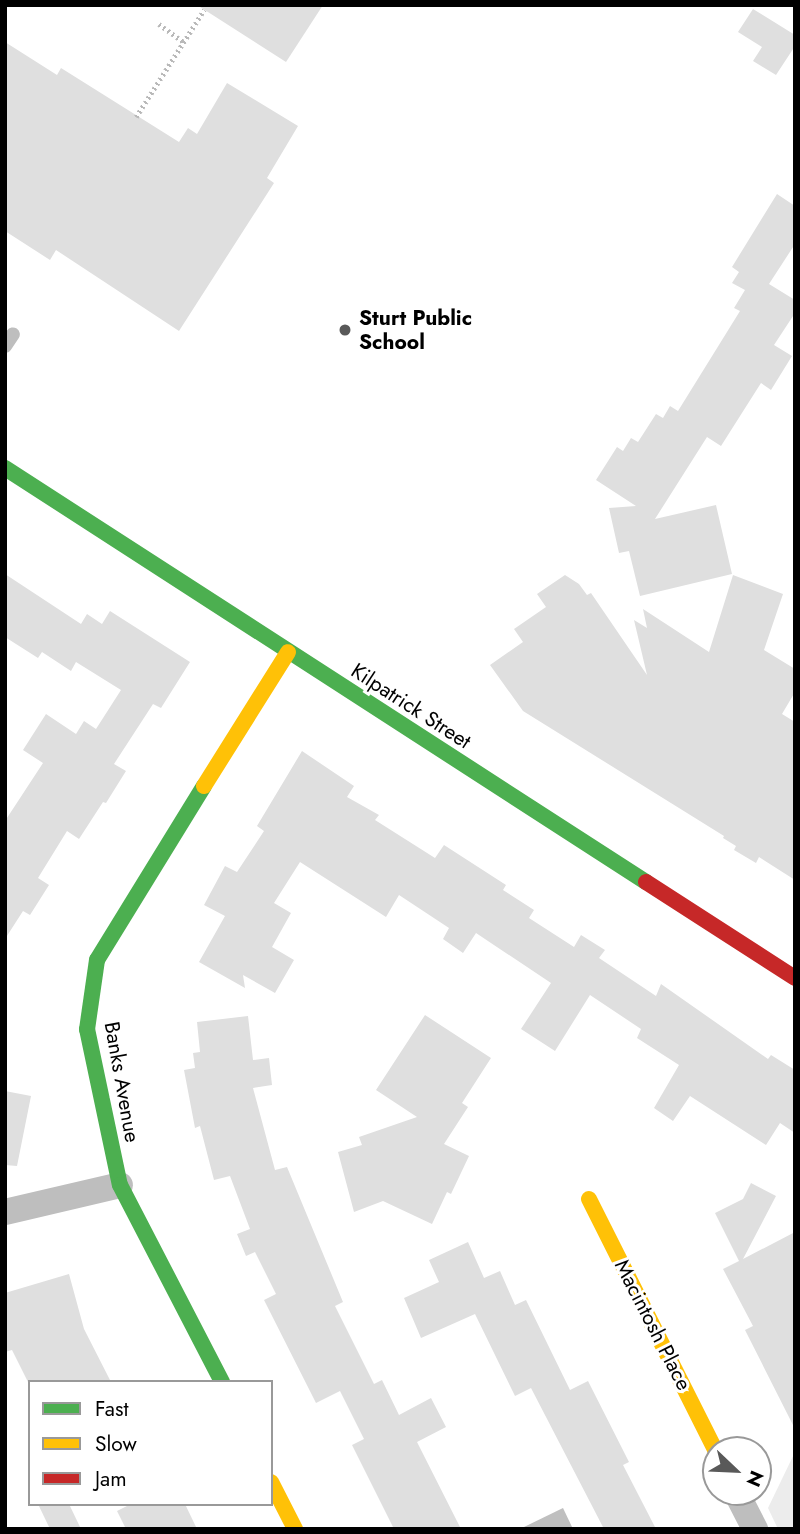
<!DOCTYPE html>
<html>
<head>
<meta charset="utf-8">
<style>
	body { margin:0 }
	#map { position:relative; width:800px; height:1534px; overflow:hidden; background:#fff; font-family:Jost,sans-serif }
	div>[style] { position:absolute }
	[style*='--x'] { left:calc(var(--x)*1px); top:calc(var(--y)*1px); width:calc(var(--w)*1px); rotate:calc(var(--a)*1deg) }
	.green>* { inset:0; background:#ececec }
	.water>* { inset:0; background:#bfbfbf }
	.building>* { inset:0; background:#dfdfdf }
	.path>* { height:4.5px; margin-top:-2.25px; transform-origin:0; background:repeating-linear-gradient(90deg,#b9b9b9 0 2px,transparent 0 5.5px) }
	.lane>* { height:14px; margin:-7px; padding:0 7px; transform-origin:7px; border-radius:7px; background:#bebebe }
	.street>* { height:26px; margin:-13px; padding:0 13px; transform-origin:13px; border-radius:13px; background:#bebebe }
	.fast>* { height:16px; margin:-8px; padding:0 8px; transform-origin:8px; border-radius:8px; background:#4caf50 }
	.slow>* { height:16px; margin:-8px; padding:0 8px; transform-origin:8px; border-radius:8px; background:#ffc107 }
	.jam>* { height:16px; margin:-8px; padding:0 8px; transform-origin:8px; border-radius:8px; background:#c62828 }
	.dots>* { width:19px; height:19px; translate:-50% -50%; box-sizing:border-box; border:4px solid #fff; border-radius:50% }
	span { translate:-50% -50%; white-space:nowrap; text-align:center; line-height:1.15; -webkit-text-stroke:6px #fff; paint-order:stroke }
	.poi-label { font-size:21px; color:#000; font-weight:700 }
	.left { translate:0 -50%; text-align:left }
	.street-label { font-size:21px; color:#000 }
	.frame { position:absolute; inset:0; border:7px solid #000; pointer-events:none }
	.legend { position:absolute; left:28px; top:1380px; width:245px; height:126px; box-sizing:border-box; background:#fff; border:2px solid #999; margin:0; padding:9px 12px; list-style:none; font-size:21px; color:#000 }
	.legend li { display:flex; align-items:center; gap:14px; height:35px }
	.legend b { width:35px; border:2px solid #999 }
	.north { position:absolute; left:702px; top:1436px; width:70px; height:70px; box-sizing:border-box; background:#fff; border:2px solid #999; border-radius:50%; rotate:113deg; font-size:19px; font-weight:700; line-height:28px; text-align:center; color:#000 }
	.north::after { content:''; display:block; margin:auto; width:24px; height:32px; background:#595959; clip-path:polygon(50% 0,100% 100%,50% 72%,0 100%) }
</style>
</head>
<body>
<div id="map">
	<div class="green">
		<div style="clip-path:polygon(795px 1452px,795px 1529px,778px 1529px,768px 1508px)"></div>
	</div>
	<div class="water">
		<div style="clip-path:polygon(563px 1508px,573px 1529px,524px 1529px,524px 1527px)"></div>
	</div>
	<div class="building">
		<div style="clip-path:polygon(197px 5px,323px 5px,286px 62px)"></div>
		<div style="clip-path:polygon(753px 9px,795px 35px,795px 46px,776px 75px,753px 61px,762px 47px,738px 32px)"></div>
		<div style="clip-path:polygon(5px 42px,57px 75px,61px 68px,179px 142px,188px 128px,197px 134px,227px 83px,298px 126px,267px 178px,274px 183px,179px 331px,56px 250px,50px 260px,5px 231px)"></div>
		<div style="clip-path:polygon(777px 194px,795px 206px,795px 244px,769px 284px,795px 300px,795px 313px,774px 345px,792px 356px,771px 390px,761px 383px,721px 446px,707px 437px,655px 519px,716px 505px,732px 574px,640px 596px,629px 551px,619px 553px,609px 508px,636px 506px,596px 480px,617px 447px,623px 451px,631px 438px,638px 442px,656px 414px,663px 418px,670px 406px,678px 411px,740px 311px,734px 308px,745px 290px,732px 283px,739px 272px,732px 267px)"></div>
		<div style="clip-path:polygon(5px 574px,81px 624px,87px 614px,102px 624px,110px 611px,190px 662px,161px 708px,153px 704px,114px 764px,126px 771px,106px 803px,103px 802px,79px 839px,67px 831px,38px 878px,49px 885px,30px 915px,23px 911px,5px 939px,5px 821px,43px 763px,23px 750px,46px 714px,76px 734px,84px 721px,96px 729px,121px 690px,76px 662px,71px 671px,42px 652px,38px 658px,5px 637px)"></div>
		<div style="clip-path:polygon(565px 575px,579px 584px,587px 595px,591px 593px,647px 675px,634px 620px,647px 628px,643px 609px,709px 652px,733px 575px,783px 594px,764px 650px,795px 669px,795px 692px,782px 714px,795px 722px,795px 880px,759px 857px,756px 863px,734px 850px,736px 846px,723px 838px,724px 836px,523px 711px,490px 665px,523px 642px,514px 629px,546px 607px,537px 594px)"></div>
		<div style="clip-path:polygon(302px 751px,354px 786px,347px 797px,379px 815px,375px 820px,435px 858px,444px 845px,506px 885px,503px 890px,534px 910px,529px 918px,574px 947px,581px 935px,605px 950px,599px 958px,656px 996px,661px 984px,768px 1059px,771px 1055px,795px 1070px,795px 1133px,780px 1123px,766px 1145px,690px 1096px,673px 1121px,654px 1108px,679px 1065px,637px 1038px,641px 1029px,590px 995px,555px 1051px,521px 1029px,551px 983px,476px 933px,463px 953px,443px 939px,449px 928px,399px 895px,386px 917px,300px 862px,274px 903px,291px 913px,272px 947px,294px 960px,275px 993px,243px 975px,245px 988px,199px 962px,225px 916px,204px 905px,225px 866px,237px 872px,264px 831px,257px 826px)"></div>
		<div style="clip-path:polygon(425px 1015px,491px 1058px,462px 1103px,468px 1107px,444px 1144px,469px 1156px,451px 1194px,447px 1192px,432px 1224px,383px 1201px,354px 1212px,338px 1152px,362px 1145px,359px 1137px,417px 1117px,376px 1090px)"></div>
		<div style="clip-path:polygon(248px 1016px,253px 1060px,269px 1058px,272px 1085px,253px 1088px,275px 1170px,287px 1167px,343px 1302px,335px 1306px,374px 1384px,382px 1380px,399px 1415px,431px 1398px,446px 1427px,417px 1442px,461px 1529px,394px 1529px,352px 1445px,364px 1439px,340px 1391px,316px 1403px,264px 1300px,276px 1294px,255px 1252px,246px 1256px,237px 1234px,250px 1229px,230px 1176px,214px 1180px,200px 1126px,195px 1128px,184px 1070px,195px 1068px,193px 1053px,200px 1052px,197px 1022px)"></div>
		<div style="clip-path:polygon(5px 1091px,31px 1096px,17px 1166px,5px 1165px)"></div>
		<div style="clip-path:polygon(751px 1183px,776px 1196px,743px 1259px,795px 1232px,795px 1429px,745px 1330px,753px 1326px,723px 1269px,739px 1261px,715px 1213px,743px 1199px)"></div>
		<div style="clip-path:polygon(468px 1242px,484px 1278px,500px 1271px,515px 1305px,526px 1300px,570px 1390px,588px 1381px,629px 1462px,623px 1465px,656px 1529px,604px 1529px,531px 1388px,515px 1396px,475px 1314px,421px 1338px,404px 1298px,439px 1282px,429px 1260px)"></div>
		<div style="clip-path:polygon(69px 1274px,84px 1329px,111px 1382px,28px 1382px,12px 1350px,5px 1352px,5px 1293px)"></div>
		<div style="clip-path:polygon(38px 1504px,69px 1504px,81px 1529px,50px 1529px)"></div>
		<div style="clip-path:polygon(131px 1504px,185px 1504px,197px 1529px,126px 1529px,117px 1511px)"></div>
	</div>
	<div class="path">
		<div style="--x:159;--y:24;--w:31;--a:36"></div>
		<div style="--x:136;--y:117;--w:127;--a:-57.6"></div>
	</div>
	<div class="lane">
		<div style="--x:5;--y:346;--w:14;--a:-56"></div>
	</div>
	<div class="street">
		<div style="--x:5;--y:1212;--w:118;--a:-13.2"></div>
		<div style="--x:736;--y:1492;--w:42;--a:62.8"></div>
	</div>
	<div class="fast">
		<div style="--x:5;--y:468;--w:763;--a:32.86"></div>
		<div style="--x:204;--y:786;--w:204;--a:121.6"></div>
		<div style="--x:97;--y:960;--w:70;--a:98.2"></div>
		<div style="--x:87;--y:1029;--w:159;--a:78.1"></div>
		<div style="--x:120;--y:1185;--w:222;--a:62.6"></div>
	</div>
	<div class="slow">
		<div style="--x:204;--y:786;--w:158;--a:-57.9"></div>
		<div style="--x:589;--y:1199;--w:282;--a:63.3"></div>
		<div style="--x:271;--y:1482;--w:53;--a:62.9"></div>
	</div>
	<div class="jam">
		<div style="--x:646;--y:882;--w:177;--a:32.8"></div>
	</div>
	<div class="dots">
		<div style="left:345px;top:330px;background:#595959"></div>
	</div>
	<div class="poi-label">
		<span class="left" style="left:359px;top:330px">Sturt Public<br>School</span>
	</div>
	<div class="street-label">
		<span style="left:411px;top:706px;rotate:33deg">Kilpatrick Street</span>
		<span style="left:122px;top:1082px;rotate:80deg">Banks Avenue</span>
		<span style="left:653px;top:1325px;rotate:63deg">Macintosh Place</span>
	</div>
	<div class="frame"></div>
	<ul class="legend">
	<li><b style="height:9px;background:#4caf50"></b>Fast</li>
	<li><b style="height:9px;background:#ffc107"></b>Slow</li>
	<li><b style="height:9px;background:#c62828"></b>Jam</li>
	</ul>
	<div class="north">N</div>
</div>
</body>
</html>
